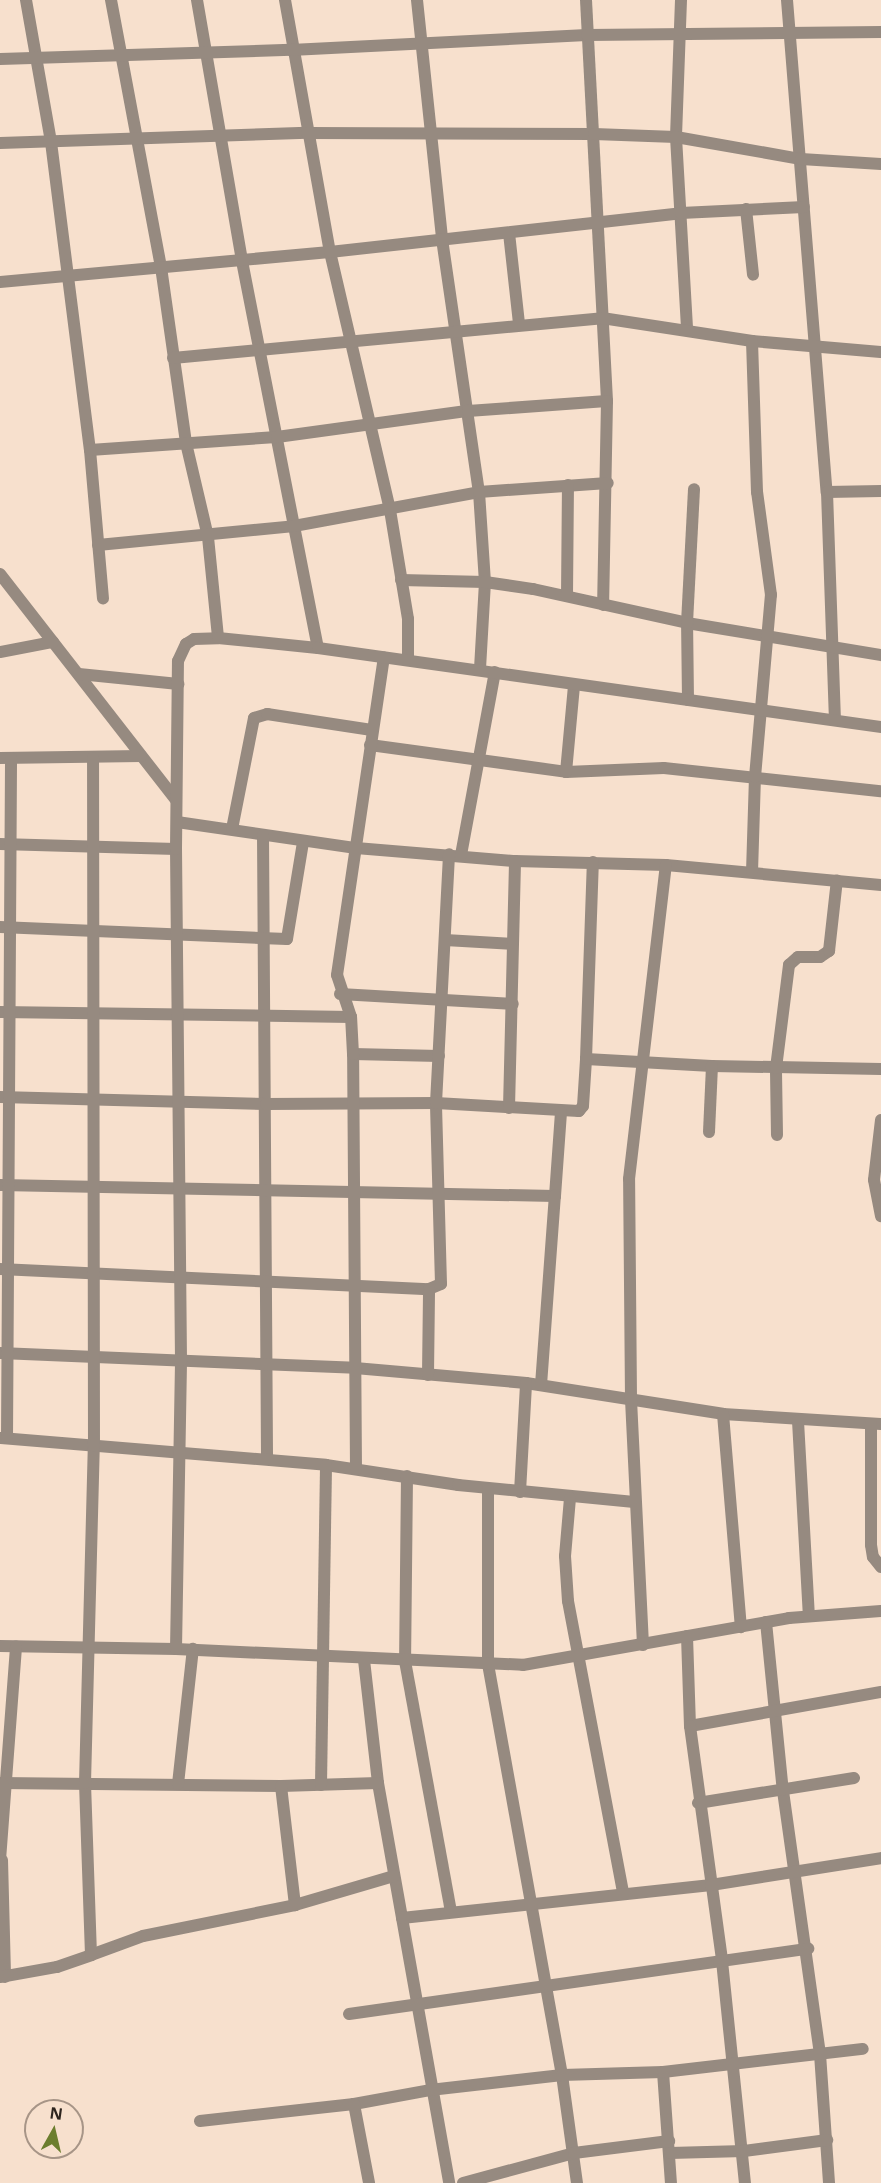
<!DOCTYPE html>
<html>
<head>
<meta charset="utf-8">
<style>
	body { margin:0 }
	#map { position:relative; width:881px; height:2183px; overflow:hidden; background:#f7e0cd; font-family:"Noto Sans",sans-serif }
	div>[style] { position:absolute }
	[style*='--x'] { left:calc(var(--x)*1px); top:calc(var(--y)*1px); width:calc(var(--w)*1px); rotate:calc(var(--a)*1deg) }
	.street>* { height:12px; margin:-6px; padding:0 6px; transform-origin:6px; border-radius:6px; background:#968a80 }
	span { translate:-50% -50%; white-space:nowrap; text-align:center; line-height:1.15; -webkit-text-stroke:6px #f7e0cd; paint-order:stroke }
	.north { position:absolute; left:24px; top:2099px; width:60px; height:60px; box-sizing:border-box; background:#f7e0cd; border:2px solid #a79587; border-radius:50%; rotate:8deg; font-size:16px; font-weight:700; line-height:24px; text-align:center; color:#2e251e }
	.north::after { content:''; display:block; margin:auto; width:21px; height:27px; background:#6c7e2e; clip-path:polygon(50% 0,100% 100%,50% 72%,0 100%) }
</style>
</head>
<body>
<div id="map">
	<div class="street">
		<div style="--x:26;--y:0;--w:144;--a:80"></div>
		<div style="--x:51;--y:142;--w:310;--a:82.8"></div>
		<div style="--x:90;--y:450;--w:149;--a:85"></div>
		<div style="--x:111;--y:0;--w:272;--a:79.4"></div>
		<div style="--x:161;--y:267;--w:178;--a:81.9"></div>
		<div style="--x:186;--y:443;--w:97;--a:76.8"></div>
		<div style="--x:208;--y:537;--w:101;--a:84.3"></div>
		<div style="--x:197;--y:0;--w:265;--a:80.2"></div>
		<div style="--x:242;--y:261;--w:394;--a:78.9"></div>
		<div style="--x:285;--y:0;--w:256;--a:79.9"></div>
		<div style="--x:330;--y:252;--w:265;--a:76.9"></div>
		<div style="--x:390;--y:510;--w:110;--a:80.6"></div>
		<div style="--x:408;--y:619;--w:41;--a:90"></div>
		<div style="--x:417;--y:0;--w:240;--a:84"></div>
		<div style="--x:442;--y:239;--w:256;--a:81.7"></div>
		<div style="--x:479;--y:492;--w:90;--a:86.2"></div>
		<div style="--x:485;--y:582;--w:88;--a:93.3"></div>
		<div style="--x:586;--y:0;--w:402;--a:87"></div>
		<div style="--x:681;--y:0;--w:137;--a:92.1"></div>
		<div style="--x:676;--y:137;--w:192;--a:86.7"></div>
		<div style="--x:787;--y:0;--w:494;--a:85.4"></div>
		<div style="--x:827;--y:492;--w:228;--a:88"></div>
		<div style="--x:0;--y:59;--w:291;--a:-1.8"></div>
		<div style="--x:291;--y:50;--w:296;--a:-2.9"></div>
		<div style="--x:587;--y:35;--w:294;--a:-0.6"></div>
		<div style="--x:0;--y:143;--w:307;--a:-1.9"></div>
		<div style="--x:307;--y:133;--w:287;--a:0.2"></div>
		<div style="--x:594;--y:134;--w:82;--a:2.1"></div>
		<div style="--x:676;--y:137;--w:127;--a:10"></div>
		<div style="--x:801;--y:159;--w:80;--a:3.6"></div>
		<div style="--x:746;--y:209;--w:66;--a:83.9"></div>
		<div style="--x:509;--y:233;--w:91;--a:83.7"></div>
		<div style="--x:0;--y:282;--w:331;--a:-5.2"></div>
		<div style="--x:330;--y:252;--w:353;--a:-6.3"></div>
		<div style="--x:681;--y:213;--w:123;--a:-2.8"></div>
		<div style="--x:173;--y:358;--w:431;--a:-5.3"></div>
		<div style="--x:602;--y:318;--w:152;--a:8.7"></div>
		<div style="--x:752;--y:341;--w:129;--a:4.9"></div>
		<div style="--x:90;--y:450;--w:187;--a:-4"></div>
		<div style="--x:277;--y:437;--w:193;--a:-7.8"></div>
		<div style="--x:468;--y:411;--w:139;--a:-4.1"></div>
		<div style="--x:607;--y:401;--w:204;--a:91.1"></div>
		<div style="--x:827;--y:492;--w:54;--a:-1.1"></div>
		<div style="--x:98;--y:545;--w:197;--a:-5.5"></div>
		<div style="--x:294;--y:526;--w:188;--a:-10.4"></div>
		<div style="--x:479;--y:492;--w:129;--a:-4"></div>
		<div style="--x:0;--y:574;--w:286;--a:52.1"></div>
		<div style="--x:401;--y:580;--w:84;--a:1.4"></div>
		<div style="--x:485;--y:582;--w:49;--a:8.3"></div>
		<div style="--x:533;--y:589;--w:158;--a:12.4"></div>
		<div style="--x:687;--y:623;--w:197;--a:9.4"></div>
		<div style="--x:567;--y:596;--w:111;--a:-89.5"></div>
		<div style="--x:0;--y:652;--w:54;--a:-10.7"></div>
		<div style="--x:79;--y:674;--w:100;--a:5.7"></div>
		<div style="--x:688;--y:700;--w:77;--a:-90.7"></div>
		<div style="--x:687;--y:623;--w:134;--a:-87"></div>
		<div style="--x:370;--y:745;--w:198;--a:7.8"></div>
		<div style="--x:566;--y:772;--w:98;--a:-2.3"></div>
		<div style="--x:664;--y:768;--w:218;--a:6.1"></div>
		<div style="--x:0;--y:758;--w:141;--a:-0.8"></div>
		<div style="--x:566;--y:772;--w:87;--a:-84.7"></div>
		<div style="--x:177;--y:822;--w:181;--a:8.3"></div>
		<div style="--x:356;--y:848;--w:160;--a:4.7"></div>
		<div style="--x:515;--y:861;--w:151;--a:1.5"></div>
		<div style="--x:666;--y:865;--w:216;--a:5.3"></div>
		<div style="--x:232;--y:829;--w:113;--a:-78.8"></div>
		<div style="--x:254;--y:718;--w:14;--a:-17"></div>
		<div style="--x:267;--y:714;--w:106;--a:8.7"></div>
		<div style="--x:263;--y:835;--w:624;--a:89.63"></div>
		<div style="--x:0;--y:844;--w:176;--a:1.6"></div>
		<div style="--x:461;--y:855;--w:186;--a:-79.5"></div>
		<div style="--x:752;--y:872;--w:95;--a:-88.2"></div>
		<div style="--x:755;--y:777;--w:183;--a:-85"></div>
		<div style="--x:771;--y:595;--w:104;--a:-97.7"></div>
		<div style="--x:757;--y:492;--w:151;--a:-91.9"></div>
		<div style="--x:0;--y:927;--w:287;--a:2.4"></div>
		<div style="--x:287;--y:939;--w:98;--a:-80.6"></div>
		<div style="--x:445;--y:940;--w:67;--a:3.4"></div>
		<div style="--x:340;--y:994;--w:173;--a:3.3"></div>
		<div style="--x:0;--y:1012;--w:351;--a:0.8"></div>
		<div style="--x:353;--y:1054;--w:86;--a:1.3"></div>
		<div style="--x:586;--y:1059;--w:126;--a:3.2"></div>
		<div style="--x:712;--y:1066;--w:169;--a:1"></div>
		<div style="--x:0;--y:1097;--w:266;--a:1.5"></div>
		<div style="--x:266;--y:1104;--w:170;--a:-0.3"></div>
		<div style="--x:436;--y:1103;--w:143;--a:3.2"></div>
		<div style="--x:579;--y:1111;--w:6;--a:-51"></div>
		<div style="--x:583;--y:1106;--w:47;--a:-86.3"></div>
		<div style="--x:586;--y:1059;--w:197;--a:-88"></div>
		<div style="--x:509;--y:1108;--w:247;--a:-88.6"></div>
		<div style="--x:881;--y:1120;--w:60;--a:96.7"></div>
		<div style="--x:874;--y:1180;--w:37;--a:79"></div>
		<div style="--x:709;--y:1132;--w:66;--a:-87.4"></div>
		<div style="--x:777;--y:1135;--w:67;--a:-90.9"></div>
		<div style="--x:776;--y:1068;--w:104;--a:-82.8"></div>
		<div style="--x:789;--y:965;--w:12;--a:-42"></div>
		<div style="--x:798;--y:957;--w:22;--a:0"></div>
		<div style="--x:820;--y:957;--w:11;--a:-34"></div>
		<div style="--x:829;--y:951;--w:71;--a:-83.6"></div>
		<div style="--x:0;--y:1185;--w:555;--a:1.14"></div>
		<div style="--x:555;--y:1196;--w:84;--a:-85.9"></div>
		<div style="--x:0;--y:1269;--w:429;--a:2.7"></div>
		<div style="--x:429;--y:1289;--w:13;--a:-23"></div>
		<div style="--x:441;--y:1284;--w:181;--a:-91.6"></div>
		<div style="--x:436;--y:1103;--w:249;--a:-87"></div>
		<div style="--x:0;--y:1353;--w:355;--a:2.4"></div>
		<div style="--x:355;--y:1368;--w:172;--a:5"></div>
		<div style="--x:526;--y:1383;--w:199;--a:8.9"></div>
		<div style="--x:723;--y:1414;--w:158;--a:3.6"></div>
		<div style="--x:428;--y:1375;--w:86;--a:-89.3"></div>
		<div style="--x:541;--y:1385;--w:190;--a:-85.8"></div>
		<div style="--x:723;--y:1414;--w:214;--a:85.2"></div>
		<div style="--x:798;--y:1421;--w:195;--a:86.8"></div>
		<div style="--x:871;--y:1424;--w:121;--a:90"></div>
		<div style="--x:871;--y:1545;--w:12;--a:81"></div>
		<div style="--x:873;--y:1557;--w:13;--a:51"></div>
		<div style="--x:1;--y:1438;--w:326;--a:4.7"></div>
		<div style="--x:326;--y:1465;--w:134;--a:8.6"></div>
		<div style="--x:458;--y:1485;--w:177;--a:5.5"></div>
		<div style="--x:7;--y:1438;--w:680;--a:-89.66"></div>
		<div style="--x:356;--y:1469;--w:415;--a:-90.4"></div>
		<div style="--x:353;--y:1054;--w:37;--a:-93"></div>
		<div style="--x:351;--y:1017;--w:44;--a:-108.4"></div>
		<div style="--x:337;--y:975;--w:321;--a:-81.6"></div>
		<div style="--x:407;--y:1476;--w:185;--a:90.6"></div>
		<div style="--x:405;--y:1661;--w:255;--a:79.6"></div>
		<div style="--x:488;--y:1489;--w:175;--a:90"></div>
		<div style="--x:488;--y:1664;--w:418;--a:79.8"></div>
		<div style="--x:562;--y:2075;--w:109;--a:82.1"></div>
		<div style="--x:520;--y:1492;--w:109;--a:-86.8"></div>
		<div style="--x:570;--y:1498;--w:58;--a:94.9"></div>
		<div style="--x:565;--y:1556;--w:45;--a:86.2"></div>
		<div style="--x:568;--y:1601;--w:297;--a:79.3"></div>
		<div style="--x:766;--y:1622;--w:170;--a:84.3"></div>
		<div style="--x:783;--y:1791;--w:266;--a:82"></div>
		<div style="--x:820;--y:2054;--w:129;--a:86"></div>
		<div style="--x:687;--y:1636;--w:90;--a:88.1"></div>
		<div style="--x:690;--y:1726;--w:194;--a:-10.1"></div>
		<div style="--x:643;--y:1645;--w:247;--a:-92.8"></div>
		<div style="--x:631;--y:1398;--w:219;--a:-90.5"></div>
		<div style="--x:629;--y:1179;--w:316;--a:-83.3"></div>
		<div style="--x:0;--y:1646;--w:176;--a:1"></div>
		<div style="--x:176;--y:1649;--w:347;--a:2.6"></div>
		<div style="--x:523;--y:1665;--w:270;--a:-10"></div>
		<div style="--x:789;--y:1618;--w:92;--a:-4.4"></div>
		<div style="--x:176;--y:1649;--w:289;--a:-89"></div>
		<div style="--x:181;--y:1360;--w:511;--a:-90.56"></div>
		<div style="--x:176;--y:849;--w:188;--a:-89.4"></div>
		<div style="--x:178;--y:661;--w:19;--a:-65"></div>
		<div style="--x:186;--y:644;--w:9;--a:-32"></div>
		<div style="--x:194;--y:639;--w:24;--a:-2"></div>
		<div style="--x:218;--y:638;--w:100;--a:5.7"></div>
		<div style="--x:318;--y:648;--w:569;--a:7.99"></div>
		<div style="--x:364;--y:1660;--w:124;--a:83.5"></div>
		<div style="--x:378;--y:1783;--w:406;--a:79.9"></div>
		<div style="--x:690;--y:1726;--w:237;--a:82.2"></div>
		<div style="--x:722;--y:1961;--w:223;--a:84.1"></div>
		<div style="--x:0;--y:1783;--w:281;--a:0.6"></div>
		<div style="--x:281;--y:1786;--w:97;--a:-1.8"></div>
		<div style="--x:178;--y:1784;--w:136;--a:-83.7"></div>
		<div style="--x:321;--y:1785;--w:320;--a:-89.1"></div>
		<div style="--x:281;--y:1786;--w:120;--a:83.3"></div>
		<div style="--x:698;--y:1803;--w:158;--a:-9.1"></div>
		<div style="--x:0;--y:1860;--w:214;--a:-85.7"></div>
		<div style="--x:2;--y:1860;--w:117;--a:88.5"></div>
		<div style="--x:402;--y:1918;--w:311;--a:-6.1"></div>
		<div style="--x:711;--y:1885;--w:172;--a:-9"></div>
		<div style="--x:91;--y:1955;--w:55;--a:-20.1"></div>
		<div style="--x:143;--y:1936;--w:155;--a:-11.5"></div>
		<div style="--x:295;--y:1905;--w:103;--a:-16.3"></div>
		<div style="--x:0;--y:1977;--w:58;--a:-10"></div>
		<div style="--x:57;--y:1967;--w:36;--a:-19"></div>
		<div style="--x:91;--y:1955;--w:172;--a:-92"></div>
		<div style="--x:85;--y:1783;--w:337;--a:-88.5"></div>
		<div style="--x:94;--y:1446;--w:688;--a:-90.08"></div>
		<div style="--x:349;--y:2014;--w:464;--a:-8.1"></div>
		<div style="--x:663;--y:2072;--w:111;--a:85.9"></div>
		<div style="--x:354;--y:2104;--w:77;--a:-10.4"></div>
		<div style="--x:430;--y:2090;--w:133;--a:-6.5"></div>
		<div style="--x:562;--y:2075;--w:101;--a:-1.7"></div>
		<div style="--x:663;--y:2072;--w:201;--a:-6.6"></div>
		<div style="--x:200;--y:2121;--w:155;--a:-6.3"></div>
		<div style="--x:354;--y:2104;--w:80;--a:79.2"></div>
		<div style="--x:670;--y:2153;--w:74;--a:-1.5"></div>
		<div style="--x:744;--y:2151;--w:84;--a:-7.5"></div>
		<div style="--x:463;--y:2183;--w:115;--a:-15.1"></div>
		<div style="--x:574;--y:2153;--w:96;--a:-7.2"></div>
	</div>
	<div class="north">N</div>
</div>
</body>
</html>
